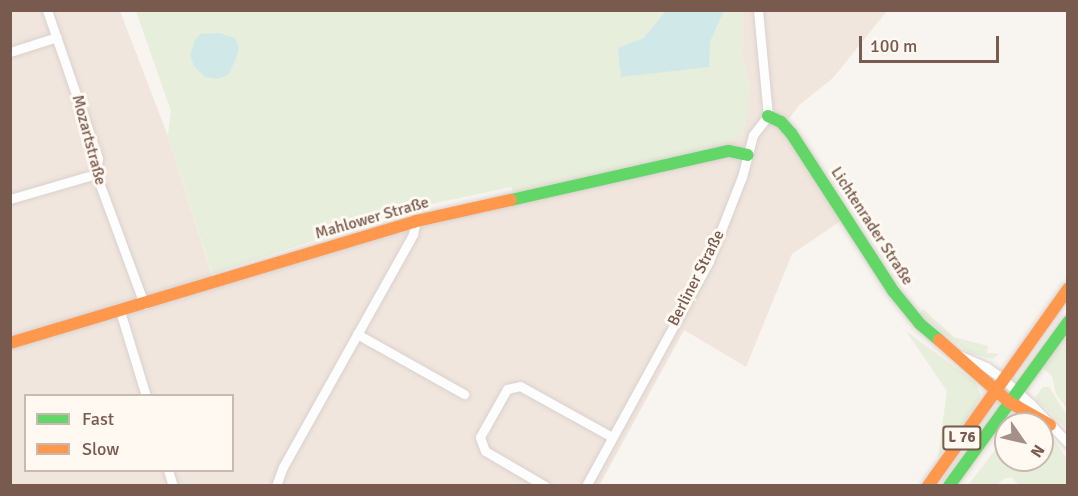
<!DOCTYPE html>
<html>
<head>
<meta charset="utf-8">
<style>
	body { margin:0 }
	#map { position:relative; width:1078px; height:496px; overflow:hidden; background:#f8f4f0; font-family:Signika,sans-serif }
	div>[style] { position:absolute }
	[style*='--x'] { left:calc(var(--x)*1px); top:calc(var(--y)*1px); width:calc(var(--w)*1px); rotate:calc(var(--a)*1deg) }
	.residential>* { inset:0; background:#f1e6de }
	.green>* { inset:0; background:#e7eedb }
	.water>* { inset:0; background:#d1e8e9 }
	.roads { filter:drop-shadow(0 0 2px #d8d1cd) drop-shadow(0 0 2px #d8d1cd) }
	.street>* { height:9px; margin:-4.5px; padding:0 4.5px; transform-origin:4.5px; border-radius:4.5px; background:#fefdfd }
	.fast>* { height:12px; margin:-6px; padding:0 6px; transform-origin:6px; border-radius:6px; background:#63d668 }
	.slow>* { height:12px; margin:-6px; padding:0 6px; transform-origin:6px; border-radius:6px; background:#ff974d }
	span { translate:-50% -50%; white-space:nowrap; text-align:center; line-height:1.15; -webkit-text-stroke:6px #fff9f2; paint-order:stroke }
	.shield-label span { padding:2px 4px; background:#fff9f2; border:2px solid; border-radius:4px; -webkit-text-stroke-width:0 }
	.shield-label { font-size:15px; color:#785a4e; font-weight:700 }
	.street-label { font-size:16px; color:#785a4e }
	.frame { position:absolute; inset:0; border:12px solid #785a4e; pointer-events:none }
	.legend { position:absolute; left:24px; top:394px; width:210px; height:78px; box-sizing:border-box; background:#fff9f2; border:2px solid #c9b9b0; margin:0; padding:8px 10px; list-style:none; font-size:18px; color:#785a4e }
	.legend li { display:flex; align-items:center; gap:12px; height:30px }
	.legend b { width:30px; border:2px solid #c9b9b0 }
	.north { position:absolute; left:994px; top:412px; width:60px; height:60px; box-sizing:border-box; background:#fff9f2; border:2px solid #c9b9b0; border-radius:50%; rotate:124deg; font-size:16px; font-weight:700; line-height:24px; text-align:center; color:#785a4e }
	.north::after { content:''; display:block; margin:auto; width:21px; height:27px; background:#a59087; clip-path:polygon(50% 0,100% 100%,50% 72%,0 100%) }
	.scale { position:absolute; left:859px; top:36px; width:140px; height:27px; box-sizing:border-box; border:3px solid #785a4e; border-top:0; padding-left:8px; font-size:18px; line-height:21px; white-space:nowrap; color:#785a4e; -webkit-text-stroke:4px #fff9f2; paint-order:stroke }
</style>
</head>
<body>
<div id="map">
	<div class="residential">
		<div style="clip-path:polygon(evenodd,10px 11px,120px 11px,168px 136px,213px 279px,711px 145px,750px 86px,742px 55px,743px 11px,887px 11px,833px 78px,799px 105px,788px 120px,851px 214px,792px 254px,746px 367px,684px 330px,599px 486px,11px 485px,10px 11px,26px 396px,232px 396px,232px 470px,26px 470px,26px 396px)"></div>
	</div>
	<div class="green">
		<div style="clip-path:polygon(136px 11px,666px 11px,643px 38px,619px 48px,621px 77px,710px 42px,724px 11px,743px 11px,742px 55px,750px 86px,748px 112px,743px 136px,723px 144px,711px 145px,713px 149px,515px 195px,511px 187px,413px 208px,212px 274px,168px 136px,171px 111px)"></div>
		<div style="clip-path:polygon(923px 309px,954px 337px,988px 346px,987px 353px,999px 354px,993px 359px,969px 353px,919px 314px)"></div>
		<div style="clip-path:polygon(906px 331px,975px 382px,981px 395px,972px 412px,938px 458px,947px 391px)"></div>
		<div style="clip-path:polygon(1067px 332px,1067px 409px,1056px 394px,1052px 376px,1042px 367px)"></div>
		<div style="clip-path:polygon(1043px 387px,1049px 387px,1067px 415px,1067px 429px,1035px 398px)"></div>
		<div style="clip-path:polygon(1042px 428px,1053px 438px,1067px 459px,1067px 485px,1019px 485px,1011px 477px,1003px 479px,997px 485px,968px 485px,1006px 436px,1006px 460px,1042px 460px)"></div>
	</div>
	<div class="water">
		<div style="clip-path:polygon(666px 11px,724px 11px,710px 42px,709px 67px,621px 77px,618px 48px,643px 38px)"></div>
		<div style="clip-path:polygon(219px 33px,235px 38px,239px 48px,236px 58px,229px 74px,218px 79px,205px 77px,194px 66px,190px 55px,195px 40px,200px 34px)"></div>
	</div>
	<div class="roads">
		<div class="street">
			<div style="--x:47;--y:10;--w:157;--a:71"></div>
			<div style="--x:98;--y:158;--w:16;--a:97"></div>
			<div style="--x:96;--y:174;--w:139;--a:69.7"></div>
			<div style="--x:10;--y:52;--w:49;--a:-17.7"></div>
			<div style="--x:10;--y:199;--w:90;--a:-16.2"></div>
			<div style="--x:120;--y:311;--w:89;--a:73"></div>
			<div style="--x:357;--y:334;--w:123;--a:29.3"></div>
			<div style="--x:959;--y:355;--w:30;--a:24"></div>
			<div style="--x:986;--y:367;--w:21;--a:35"></div>
			<div style="--x:1003;--y:379;--w:38;--a:42"></div>
			<div style="--x:1031;--y:404;--w:54;--a:46.5"></div>
			<div style="--x:168;--y:470;--w:17;--a:73"></div>
			<div style="--x:276;--y:486;--w:20;--a:-70"></div>
			<div style="--x:283;--y:467;--w:267;--a:-60.8"></div>
			<div style="--x:413;--y:234;--w:13;--a:-77"></div>
			<div style="--x:545;--y:486;--w:69;--a:-149.7"></div>
			<div style="--x:485;--y:451;--w:15;--a:-110"></div>
			<div style="--x:480;--y:437;--w:55;--a:-60.6"></div>
			<div style="--x:507;--y:389;--w:13;--a:-13"></div>
			<div style="--x:520;--y:386;--w:105;--a:29"></div>
			<div style="--x:586;--y:486;--w:256;--a:-61.3"></div>
			<div style="--x:709;--y:261;--w:90;--a:-68.6"></div>
			<div style="--x:742;--y:177;--w:43;--a:-75.3"></div>
			<div style="--x:753;--y:135;--w:24;--a:-52"></div>
			<div style="--x:768;--y:116;--w:106;--a:-95.4"></div>
		</div>
		<div class="fast">
			<div style="--x:768;--y:116;--w:14;--a:25"></div>
			<div style="--x:781;--y:122;--w:15;--a:48"></div>
			<div style="--x:791;--y:133;--w:189;--a:57.1"></div>
			<div style="--x:894;--y:292;--w:41;--a:50.9"></div>
			<div style="--x:920;--y:324;--w:25;--a:40"></div>
			<div style="--x:511;--y:200;--w:223;--a:-12.7"></div>
			<div style="--x:729;--y:151;--w:19;--a:12"></div>
			<div style="--x:949;--y:486;--w:203;--a:-54"></div>
		</div>
		<div class="slow">
			<div style="--x:939;--y:340;--w:94;--a:41.5"></div>
			<div style="--x:1009;--y:402;--w:47;--a:29.3"></div>
			<div style="--x:10;--y:343;--w:424;--a:-16.7"></div>
			<div style="--x:416;--y:221;--w:97;--a:-12.5"></div>
			<div style="--x:928;--y:486;--w:242;--a:-54.6"></div>
		</div>
	</div>
	<div class="shield-label">
		<span style="left:962px;top:438px">L 76</span>
	</div>
	<div class="street-label">
		<span style="left:89px;top:140px;rotate:75deg">Mozartstraße</span>
		<span style="left:372px;top:218px;rotate:-16deg">Mahlower Straße</span>
		<span style="left:872px;top:226px;rotate:57deg">Lichtenrader Straße</span>
		<span style="left:696px;top:278px;rotate:-63deg">Berliner Straße</span>
	</div>
	<div class="frame"></div>
	<ul class="legend">
	<li><b style="height:8px;background:#63d668"></b>Fast</li>
	<li><b style="height:8px;background:#ff974d"></b>Slow</li>
	</ul>
	<div class="north">N</div>
	<div class="scale">100 m</div>
</div>
</body>
</html>
